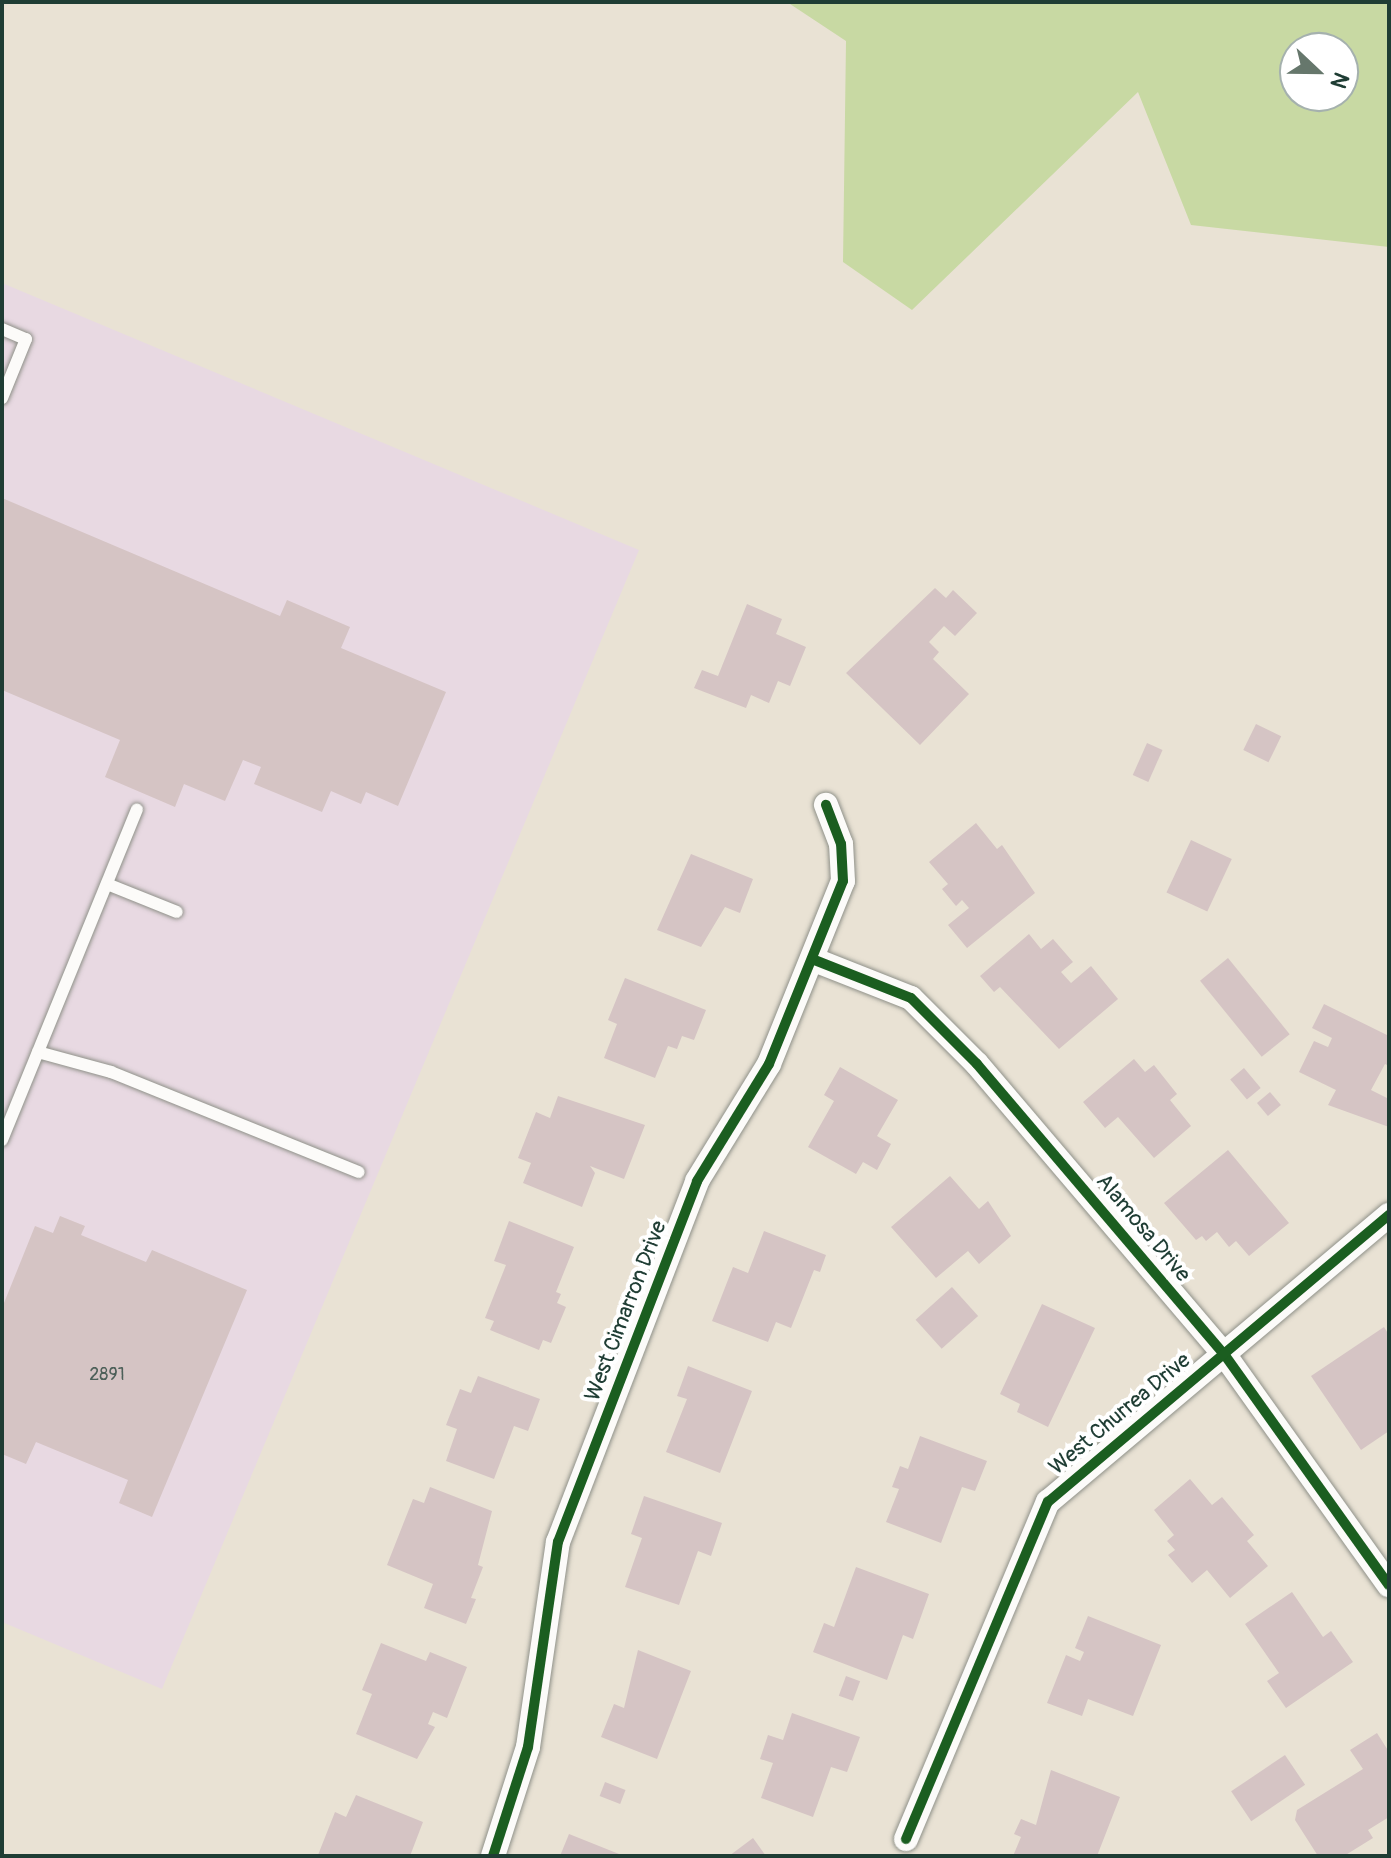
<!DOCTYPE html>
<html>
<head>
<meta charset="utf-8">
<style>
	body { margin:0 }
	#map { position:relative; width:1391px; height:1858px; overflow:hidden; background:#e9e2d4; font-family:Pangolin,sans-serif }
	div>[style] { position:absolute }
	[style*='--x'] { left:calc(var(--x)*1px); top:calc(var(--y)*1px); width:calc(var(--w)*1px); rotate:calc(var(--a)*1deg) }
	.built>* { inset:0; background:#e8d9e2 }
	.green>* { inset:0; background:#c8d9a3 }
	.building>* { inset:0; background:#d5c4c4; transform-origin:0 0 }
	.roads { filter:drop-shadow(0 0 2px #8f9189) drop-shadow(0 0 2px #8f9189) }
	.service>* { height:12px; margin:-6px; padding:0 6px; transform-origin:6px; border-radius:6px; background:#fcfbf9 }
	.minor>* { height:24px; margin:-12px; padding:0 12px; transform-origin:12px; border-radius:12px; background:#fcfbf9 }
	.cycleway>* { height:10px; margin:-5px; padding:0 5px; transform-origin:5px; border-radius:5px; background:#1b5e20 }
	span { translate:-50% -50%; white-space:nowrap; text-align:center; line-height:1.15; -webkit-text-stroke:8px #fff; paint-order:stroke }
	.number-label { font-size:18px; color:#4c5f58 }
	.number-label span { -webkit-text-stroke-width:0 }
	.street-label { font-size:22px; color:#1f3d34 }
	.frame { position:absolute; inset:0; border:4px solid #1f3d34; pointer-events:none }
	.north { position:absolute; left:1279px; top:32px; width:80px; height:80px; box-sizing:border-box; background:#fff; border:2px solid #a5b1ae; border-radius:50%; rotate:112deg; font-size:22px; font-weight:700; line-height:32px; text-align:center; color:#1f3d34 }
	.north::after { content:''; display:block; margin:auto; width:28px; height:36px; background:#66776c; clip-path:polygon(50% 0,100% 100%,50% 72%,0 100%) }
</style>
</head>
<body>
<div id="map">
	<div class="built">
		<div style="clip-path:polygon(2px 283px,639px 550px,162px 1689px,2px 1622px)"></div>
	</div>
	<div class="green">
		<div style="clip-path:polygon(evenodd,787px 2px,1389px 2px,1389px 247px,1191px 225px,1138px 92px,912px 310px,843px 262px,846px 41px,787px 2px,1295px 48px,1343px 48px,1343px 96px,1295px 96px,1295px 48px)"></div>
	</div>
	<div class="building">
		<div style="clip-path:polygon(2px 498px,280px 616px,287px 600px,350px 627px,341px 648px,446px 692px,398px 806px,366px 792px,361px 804px,331px 791px,322px 812px,254px 784px,261px 767px,243px 760px,225px 801px,184px 784px,175px 807px,105px 777px,120px 740px,2px 690px)"></div>
		<div style="clip-path:polygon(935px 588px,946px 598px,953px 590px,977px 613px,955px 636px,944px 626px,929px 642px,939px 652px,933px 659px,969px 694px,920px 745px,846px 673px)"></div>
		<div style="clip-path:polygon(747px 604px,782px 619px,776px 634px,806px 647px,790px 686px,778px 681px,769px 703px,751px 695px,746px 708px,694px 688px,702px 670px,718px 676px)"></div>
		<div style="left:1256px;top:724px;width:28px;height:29px;rotate:26deg"></div>
		<div style="left:1147px;top:743px;width:17px;height:35px;rotate:24deg"></div>
		<div style="clip-path:polygon(976px 823px,997px 849px,1002px 845px,1035px 893px,967px 948px,948px 925px,969px 908px,962px 900px,956px 906px,942px 889px,948px 884px,929px 862px)"></div>
		<div style="left:1191px;top:840px;width:45px;height:58px;rotate:25deg"></div>
		<div style="clip-path:polygon(691px 854px,753px 879px,740px 913px,725px 907px,701px 947px,657px 930px)"></div>
		<div style="clip-path:polygon(1029px 934px,1041px 949px,1053px 939px,1073px 962px,1061px 972px,1071px 983px,1091px 966px,1118px 999px,1059px 1049px,1000px 987px,994px 992px,980px 976px)"></div>
		<div style="left:1228px;top:958px;width:98px;height:36px;rotate:51deg"></div>
		<div style="clip-path:polygon(625px 978px,706px 1010px,694px 1040px,682px 1036px,677px 1049px,668px 1046px,655px 1078px,604px 1058px,617px 1024px,608px 1020px)"></div>
		<div style="clip-path:polygon(1324px 1004px,1389px 1036px,1389px 1066px,1385px 1064px,1371px 1090px,1389px 1099px,1389px 1127px,1328px 1105px,1336px 1090px,1299px 1072px,1314px 1041px,1328px 1047px,1332px 1038px,1312px 1028px)"></div>
		<div style="clip-path:polygon(1134px 1059px,1145px 1072px,1154px 1065px,1177px 1094px,1170px 1100px,1191px 1126px,1154px 1158px,1118px 1117px,1105px 1128px,1083px 1102px)"></div>
		<div style="clip-path:polygon(840px 1067px,898px 1100px,877px 1136px,891px 1144px,877px 1170px,863px 1162px,856px 1174px,808px 1147px,834px 1101px,824px 1095px)"></div>
		<div style="left:1244px;top:1068px;width:26px;height:18px;rotate:50deg"></div>
		<div style="left:1270px;top:1092px;width:17px;height:17px;rotate:50deg"></div>
		<div style="clip-path:polygon(558px 1096px,645px 1125px,624px 1179px,590px 1166px,595px 1173px,582px 1207px,523px 1183px,531px 1163px,518px 1158px,536px 1112px,550px 1118px)"></div>
		<div style="clip-path:polygon(1228px 1150px,1289px 1223px,1249px 1256px,1236px 1241px,1229px 1247px,1217px 1232px,1206px 1241px,1202px 1236px,1196px 1240px,1164px 1203px)"></div>
		<div style="clip-path:polygon(950px 1176px,979px 1209px,988px 1201px,1011px 1236px,979px 1264px,968px 1251px,936px 1278px,891px 1227px)"></div>
		<div style="clip-path:polygon(60px 1216px,85px 1226px,81px 1235px,146px 1262px,152px 1250px,247px 1290px,152px 1517px,119px 1503px,128px 1480px,36px 1442px,26px 1464px,2px 1454px,2px 1308px,35px 1226px,53px 1233px)"></div>
		<div style="clip-path:polygon(509px 1221px,574px 1247px,556px 1292px,561px 1294px,557px 1303px,566px 1307px,551px 1343px,543px 1340px,539px 1350px,490px 1330px,494px 1321px,485px 1318px,506px 1265px,494px 1261px)"></div>
		<div style="clip-path:polygon(764px 1231px,826px 1255px,820px 1272px,814px 1270px,791px 1328px,776px 1322px,768px 1342px,712px 1321px,733px 1267px,748px 1273px)"></div>
		<div style="left:952px;top:1287px;width:39px;height:49px;rotate:48deg"></div>
		<div style="clip-path:polygon(1042px 1304px,1095px 1328px,1048px 1427px,1017px 1412px,1020px 1404px,1000px 1394px)"></div>
		<div style="clip-path:polygon(1384px 1327px,1389px 1335px,1389px 1431px,1361px 1450px,1311px 1376px)"></div>
		<div style="clip-path:polygon(688px 1366px,752px 1391px,720px 1473px,666px 1452px,687px 1399px,677px 1396px)"></div>
		<div style="clip-path:polygon(478px 1376px,540px 1399px,528px 1431px,514px 1426px,494px 1479px,446px 1461px,457px 1429px,446px 1425px,460px 1389px,471px 1393px)"></div>
		<div style="clip-path:polygon(920px 1436px,987px 1461px,975px 1491px,962px 1487px,941px 1543px,886px 1522px,899px 1489px,892px 1487px,900px 1466px,908px 1469px)"></div>
		<div style="clip-path:polygon(1190px 1479px,1212px 1505px,1222px 1497px,1254px 1535px,1247px 1541px,1268px 1566px,1230px 1598px,1207px 1570px,1192px 1583px,1168px 1555px,1175px 1550px,1167px 1541px,1174px 1535px,1154px 1510px)"></div>
		<div style="clip-path:polygon(430px 1487px,492px 1511px,478px 1565px,483px 1567px,471px 1598px,476px 1599px,466px 1624px,424px 1608px,433px 1584px,387px 1565px,413px 1499px,424px 1503px)"></div>
		<div style="clip-path:polygon(644px 1496px,722px 1523px,711px 1556px,698px 1551px,679px 1605px,625px 1587px,642px 1538px,631px 1534px)"></div>
		<div style="clip-path:polygon(856px 1567px,929px 1594px,913px 1639px,903px 1635px,887px 1680px,813px 1652px,824px 1623px,834px 1627px)"></div>
		<div style="clip-path:polygon(1292px 1592px,1323px 1637px,1331px 1631px,1353px 1662px,1286px 1708px,1267px 1681px,1279px 1673px,1245px 1624px)"></div>
		<div style="clip-path:polygon(1088px 1616px,1161px 1645px,1133px 1716px,1088px 1699px,1082px 1716px,1047px 1703px,1066px 1655px,1080px 1661px,1084px 1652px,1075px 1648px)"></div>
		<div style="clip-path:polygon(381px 1643px,426px 1661px,430px 1652px,467px 1667px,447px 1718px,433px 1712px,428px 1724px,435px 1727px,417px 1759px,356px 1734px,372px 1694px,362px 1690px)"></div>
		<div style="clip-path:polygon(638px 1650px,691px 1671px,657px 1759px,601px 1737px,614px 1704px,624px 1708px)"></div>
		<div style="left:846px;top:1676px;width:15px;height:21px;rotate:20deg"></div>
		<div style="clip-path:polygon(792px 1713px,860px 1737px,847px 1772px,831px 1767px,813px 1817px,761px 1798px,773px 1763px,760px 1759px,768px 1735px,783px 1740px)"></div>
		<div style="clip-path:polygon(1377px 1733px,1389px 1752px,1389px 1817px,1368px 1830px,1373px 1838px,1344px 1856px,1318px 1856px,1295px 1820px,1297px 1810px,1363px 1769px,1350px 1750px)"></div>
		<div style="left:1285px;top:1755px;width:36px;height:65px;rotate:56deg"></div>
		<div style="clip-path:polygon(1051px 1770px,1120px 1797px,1097px 1856px,1013px 1856px,1021px 1837px,1014px 1834px,1021px 1819px,1036px 1825px)"></div>
		<div style="left:605px;top:1782px;width:22px;height:15px;rotate:21deg"></div>
		<div style="clip-path:polygon(356px 1795px,423px 1822px,410px 1856px,318px 1855px,335px 1812px,346px 1817px)"></div>
		<div style="clip-path:polygon(569px 1834px,624px 1856px,560px 1856px)"></div>
		<div style="clip-path:polygon(753px 1838px,766px 1856px,729px 1856px)"></div>
	</div>
	<div class="roads">
		<div class="service">
			<div style="--x:2;--y:329;--w:26;--a:23"></div>
			<div style="--x:26;--y:339;--w:64;--a:112.1"></div>
			<div style="--x:107;--y:884;--w:75;--a:21.8"></div>
			<div style="--x:38;--y:1052;--w:76;--a:15.3"></div>
			<div style="--x:111;--y:1072;--w:267;--a:22"></div>
			<div style="--x:2;--y:1140;--w:357;--a:-67.8"></div>
		</div>
		<div class="minor">
			<div style="--x:812;--y:959;--w:106;--a:21.5"></div>
			<div style="--x:911;--y:998;--w:93;--a:45"></div>
			<div style="--x:977;--y:1064;--w:381;--a:49.6"></div>
			<div style="--x:1224;--y:1354;--w:284;--a:54.5"></div>
			<div style="--x:906;--y:1839;--w:366;--a:-67.2"></div>
			<div style="--x:1048;--y:1502;--w:446;--a:-40.1"></div>
			<div style="--x:493;--y:1856;--w:114;--a:-72.2"></div>
			<div style="--x:528;--y:1747;--w:207;--a:-81.7"></div>
			<div style="--x:558;--y:1542;--w:387;--a:-68.9"></div>
			<div style="--x:697;--y:1181;--w:137;--a:-58.4"></div>
			<div style="--x:769;--y:1064;--w:197;--a:-68"></div>
			<div style="--x:843;--y:881;--w:37;--a:-93"></div>
			<div style="--x:841;--y:844;--w:42;--a:-111"></div>
		</div>
	</div>
	<div class="cycleway">
		<div style="--x:812;--y:959;--w:106;--a:21.5"></div>
		<div style="--x:911;--y:998;--w:93;--a:45"></div>
		<div style="--x:977;--y:1064;--w:381;--a:49.6"></div>
		<div style="--x:1224;--y:1354;--w:284;--a:54.5"></div>
		<div style="--x:906;--y:1839;--w:366;--a:-67.2"></div>
		<div style="--x:1048;--y:1502;--w:446;--a:-40.1"></div>
		<div style="--x:493;--y:1856;--w:114;--a:-72.2"></div>
		<div style="--x:528;--y:1747;--w:207;--a:-81.7"></div>
		<div style="--x:558;--y:1542;--w:387;--a:-68.9"></div>
		<div style="--x:697;--y:1181;--w:137;--a:-58.4"></div>
		<div style="--x:769;--y:1064;--w:197;--a:-68"></div>
		<div style="--x:843;--y:881;--w:37;--a:-93"></div>
		<div style="--x:841;--y:844;--w:42;--a:-111"></div>
	</div>
	<div class="number-label">
		<span style="left:107px;top:1375px">2891</span>
	</div>
	<div class="street-label">
		<span style="left:1143px;top:1228px;rotate:50deg">Alamosa Drive</span>
		<span style="left:626px;top:1311px;rotate:-69deg">West Cimarron Drive</span>
		<span style="left:1120px;top:1414px;rotate:-40deg">West Churrea Drive</span>
	</div>
	<div class="frame"></div>
	<div class="north">N</div>
</div>
</body>
</html>
